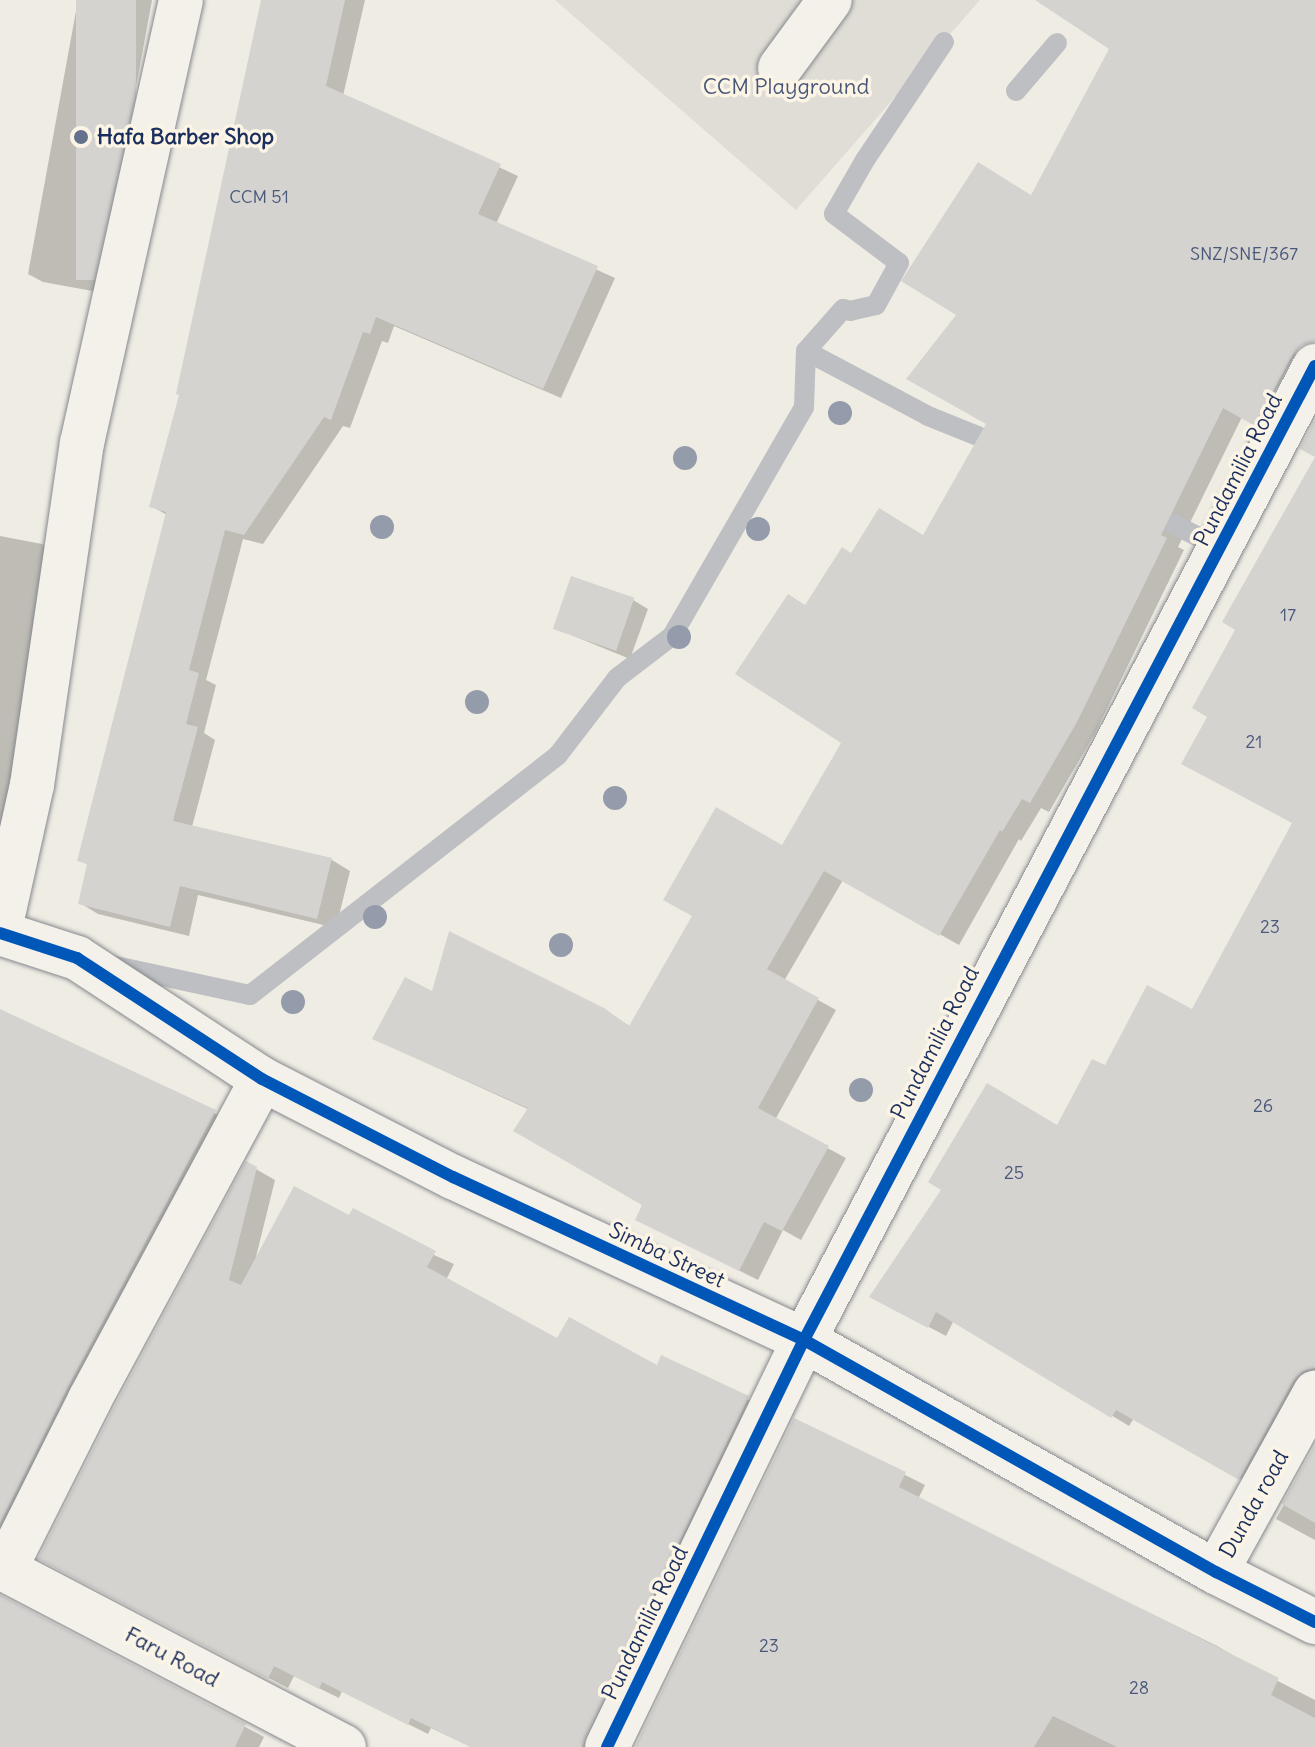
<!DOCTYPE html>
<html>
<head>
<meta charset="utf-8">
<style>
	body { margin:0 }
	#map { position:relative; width:1315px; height:1747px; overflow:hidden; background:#efece4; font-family:Delius,sans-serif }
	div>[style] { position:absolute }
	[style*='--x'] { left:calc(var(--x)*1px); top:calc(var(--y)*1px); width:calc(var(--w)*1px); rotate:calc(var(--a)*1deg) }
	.green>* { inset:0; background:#e0ddd7 }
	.shadow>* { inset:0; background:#0003 }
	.stream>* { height:20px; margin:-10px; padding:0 10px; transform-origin:10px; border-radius:10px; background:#bebfc2 }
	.building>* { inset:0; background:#d5d3d0; transform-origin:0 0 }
	.roads { filter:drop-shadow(0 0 2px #86898e) drop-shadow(0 0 2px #86898e) }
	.minor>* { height:44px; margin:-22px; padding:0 22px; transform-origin:22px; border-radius:22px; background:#f4f1eb }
	.cycleway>* { height:12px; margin:-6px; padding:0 6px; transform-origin:6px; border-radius:6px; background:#0057b8 }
	.trees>* { width:24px; height:24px; margin:-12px; border-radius:50%; background:#949baa }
	.dots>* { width:22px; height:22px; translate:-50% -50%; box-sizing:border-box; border:4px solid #fcf5e5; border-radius:50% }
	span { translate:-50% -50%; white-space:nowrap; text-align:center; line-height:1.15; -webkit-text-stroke:7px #fcf5e5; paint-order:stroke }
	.number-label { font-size:18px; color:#4a587a }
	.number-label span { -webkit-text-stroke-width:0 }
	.park-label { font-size:22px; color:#49587a }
	.poi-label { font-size:22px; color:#1b2f5e; font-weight:700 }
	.left { translate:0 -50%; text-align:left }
	.street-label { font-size:22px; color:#1b2f5e }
</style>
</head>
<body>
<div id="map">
	<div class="green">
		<div style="clip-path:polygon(555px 0,980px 0,796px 210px)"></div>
	</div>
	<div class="shadow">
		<div style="clip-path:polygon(78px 0,152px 0,98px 292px,43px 282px,28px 274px)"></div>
		<div style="clip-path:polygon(263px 0,365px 0,343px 96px,518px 176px,496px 224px,615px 278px,561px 398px,394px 326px,388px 343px,382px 341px,350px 428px,343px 426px,263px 544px,243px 539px,206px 680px,216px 685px,204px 733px,215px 740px,192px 827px,332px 860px,350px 871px,336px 928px,198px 895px,189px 936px,98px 914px,80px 903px,89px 865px,79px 860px,167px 515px,151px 506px,181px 394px)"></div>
		<div style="clip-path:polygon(1168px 0,1315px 0,1315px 317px,1257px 425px,1242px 417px,1178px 547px,1184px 550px,1095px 733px,1049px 812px,1041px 808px,1021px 841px,1019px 839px,959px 945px,843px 880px,784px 981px,836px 1010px,775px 1120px,846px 1158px,801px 1240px,783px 1230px,758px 1280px,656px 1229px,645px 1204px,530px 1110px,374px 1039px,434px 994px,603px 1009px,631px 1027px,783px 847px,843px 743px,807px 607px,852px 555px,924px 537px,988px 423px,959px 314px,1032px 197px)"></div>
		<div style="clip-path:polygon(1315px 461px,1315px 1381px,1257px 1488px,1134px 1418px,1129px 1426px,954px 1320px,946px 1336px,889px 1306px,1058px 1127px,1105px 1068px,1193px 1012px,1295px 823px,1209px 716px,1238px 629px)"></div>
		<div style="clip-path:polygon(0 536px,42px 544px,59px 554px,0 840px)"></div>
		<div style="clip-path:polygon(633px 600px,648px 609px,630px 659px,554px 628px)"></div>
		<div style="clip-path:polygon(3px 1012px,235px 1123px,0 1564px,0 1018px)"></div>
		<div style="clip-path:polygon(247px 1164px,275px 1180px,256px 1257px,350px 1217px,454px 1264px,446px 1280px,558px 1341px,658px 1368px,662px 1358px,767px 1409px,604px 1747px,471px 1747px,431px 1728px,428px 1734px,342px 1691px,339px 1698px,294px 1676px,288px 1688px,60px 1569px)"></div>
		<div style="clip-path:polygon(795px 1420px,925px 1485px,918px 1499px,1217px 1646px,1236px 1657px,1235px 1659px,1315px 1700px,1315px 1747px,637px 1747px)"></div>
		<div style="clip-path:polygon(1315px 1449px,1315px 1540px,1276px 1519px)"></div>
		<div style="clip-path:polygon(0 1595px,264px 1737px,259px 1747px,0 1747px)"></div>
	</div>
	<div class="stream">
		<div style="--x:944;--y:42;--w:142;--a:123.8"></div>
		<div style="--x:865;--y:160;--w:62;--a:119.9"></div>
		<div style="--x:834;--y:214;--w:81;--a:37"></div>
		<div style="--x:899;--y:263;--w:48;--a:118.7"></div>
		<div style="--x:876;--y:305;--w:26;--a:167"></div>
		<div style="--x:851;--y:311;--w:8;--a:-166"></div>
		<div style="--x:843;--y:309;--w:56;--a:131.4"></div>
		<div style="--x:806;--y:351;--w:138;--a:28"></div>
		<div style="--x:928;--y:416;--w:83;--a:21.9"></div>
		<div style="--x:1016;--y:91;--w:63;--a:-49.5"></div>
		<div style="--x:1143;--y:509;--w:87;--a:26.6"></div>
		<div style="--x:111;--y:965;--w:142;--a:12.2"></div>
		<div style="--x:250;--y:995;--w:390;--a:-37.9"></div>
		<div style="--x:558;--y:755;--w:97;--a:-52.5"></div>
		<div style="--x:617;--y:678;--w:69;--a:-37.4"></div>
		<div style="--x:672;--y:636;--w:264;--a:-60"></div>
		<div style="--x:804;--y:407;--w:56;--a:-88"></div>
	</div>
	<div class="building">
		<div style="left:76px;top:0;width:60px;height:280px"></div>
		<div style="clip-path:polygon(261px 0,345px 0,326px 86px,501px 164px,478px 214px,598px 266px,543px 389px,376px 317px,370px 334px,363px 332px,331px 420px,324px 417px,244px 535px,225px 530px,189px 670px,199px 673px,186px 724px,198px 727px,173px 821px,332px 858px,317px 919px,180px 886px,170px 927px,78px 904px,87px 864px,77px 861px,166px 512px,149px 507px,179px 395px,176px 394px)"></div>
		<div style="clip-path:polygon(1035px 0,1315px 0,1315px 341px,1302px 345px,1293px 354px,1255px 426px,1223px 408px,1161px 535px,1167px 538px,1077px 722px,1030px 803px,1022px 799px,1002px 832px,1000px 830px,939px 936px,824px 871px,767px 969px,819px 998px,758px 1108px,829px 1146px,782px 1231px,764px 1222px,739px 1271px,635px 1220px,642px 1205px,513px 1131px,528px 1108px,372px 1039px,405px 977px,432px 991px,449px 931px,604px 1008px,629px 1026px,692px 916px,663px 900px,716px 807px,782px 845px,841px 743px,735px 674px,788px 594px,805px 605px,842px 547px,851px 553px,879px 508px,923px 535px,986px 424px,906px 379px,956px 315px,901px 281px,978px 162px,1031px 195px,1109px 49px)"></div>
		<div style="clip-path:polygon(1315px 420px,1315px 1368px,1303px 1371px,1293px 1381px,1239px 1480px,1116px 1410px,1111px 1418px,936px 1312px,928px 1328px,869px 1297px,941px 1190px,928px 1182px,987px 1083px,1057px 1125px,1092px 1059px,1105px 1065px,1147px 985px,1192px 1009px,1292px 823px,1181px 764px,1207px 717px,1192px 708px,1235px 630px,1222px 622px,1315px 457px,1300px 449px)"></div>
		<div style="left:571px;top:576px;width:67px;height:56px;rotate:19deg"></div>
		<div style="clip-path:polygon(0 1009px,216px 1110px,68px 1387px,0 1523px)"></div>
		<div style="clip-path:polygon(246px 1161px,257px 1167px,229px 1280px,241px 1285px,294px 1186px,349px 1215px,353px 1208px,436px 1251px,427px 1267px,557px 1338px,569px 1317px,657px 1365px,661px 1355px,749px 1396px,582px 1747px,471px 1747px,411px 1718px,408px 1725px,322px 1682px,319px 1689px,274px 1666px,268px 1679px,38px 1559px,112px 1411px)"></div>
		<div style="clip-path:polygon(794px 1418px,906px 1472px,899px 1487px,1279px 1678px,1271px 1695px,1315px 1718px,1315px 1747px,1117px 1747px,1053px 1716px,1034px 1747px,635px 1747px)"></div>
		<div style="clip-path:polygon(1315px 1445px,1315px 1523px,1282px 1504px)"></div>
		<div style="clip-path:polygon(0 1595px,246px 1724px,235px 1747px,0 1747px)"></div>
	</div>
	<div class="roads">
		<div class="minor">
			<div style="--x:780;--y:68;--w:84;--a:-53.7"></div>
			<div style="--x:0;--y:929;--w:148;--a:-77.5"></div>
			<div style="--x:32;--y:785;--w:346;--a:-81.7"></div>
			<div style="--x:82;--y:443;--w:454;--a:-77.4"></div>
			<div style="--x:0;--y:933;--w:81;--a:18"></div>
			<div style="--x:77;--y:958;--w:221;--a:33.2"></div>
			<div style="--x:262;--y:1079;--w:215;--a:27.2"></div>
			<div style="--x:453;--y:1177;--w:387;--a:24.9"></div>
			<div style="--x:804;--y:1340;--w:473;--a:29.4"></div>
			<div style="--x:1216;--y:1572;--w:111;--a:26.8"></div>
			<div style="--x:0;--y:1567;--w:388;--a:27.6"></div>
			<div style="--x:5;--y:1569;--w:190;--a:-63.4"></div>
			<div style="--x:90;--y:1399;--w:363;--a:-61.7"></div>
			<div style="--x:1216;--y:1572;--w:205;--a:-61.1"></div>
			<div style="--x:607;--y:1747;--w:452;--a:-64.2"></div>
			<div style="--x:804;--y:1340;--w:1100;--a:-62.32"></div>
		</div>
	</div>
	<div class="cycleway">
		<div style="--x:0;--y:933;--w:81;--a:18"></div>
		<div style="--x:77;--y:958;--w:221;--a:33.2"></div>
		<div style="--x:262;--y:1079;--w:215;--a:27.2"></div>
		<div style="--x:453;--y:1177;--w:387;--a:24.9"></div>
		<div style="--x:804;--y:1340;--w:473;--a:29.4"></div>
		<div style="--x:1216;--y:1572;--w:111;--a:26.8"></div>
		<div style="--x:607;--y:1747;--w:452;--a:-64.2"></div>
		<div style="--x:804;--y:1340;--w:1100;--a:-62.32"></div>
	</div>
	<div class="trees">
		<div style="left:840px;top:413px"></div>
		<div style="left:685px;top:458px"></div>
		<div style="left:382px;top:527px"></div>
		<div style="left:758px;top:529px"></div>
		<div style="left:679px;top:637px"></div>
		<div style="left:477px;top:702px"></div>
		<div style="left:615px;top:798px"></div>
		<div style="left:375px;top:917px"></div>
		<div style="left:561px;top:945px"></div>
		<div style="left:293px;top:1002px"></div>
		<div style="left:861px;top:1090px"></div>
	</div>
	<div class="dots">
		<div style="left:81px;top:137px;background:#65718d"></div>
	</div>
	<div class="number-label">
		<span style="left:259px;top:197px">CCM 51</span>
		<span style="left:1244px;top:254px">SNZ/SNE/367</span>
		<span style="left:1288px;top:615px">17</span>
		<span style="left:1254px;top:742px">21</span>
		<span style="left:1270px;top:927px">23</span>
		<span style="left:1263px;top:1106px">26</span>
		<span style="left:1014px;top:1173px">25</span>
		<span style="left:769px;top:1646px">23</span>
		<span style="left:1139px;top:1688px">28</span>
	</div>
	<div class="park-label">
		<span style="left:786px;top:87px">CCM Playground</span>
	</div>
	<div class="poi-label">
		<span class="left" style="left:97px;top:137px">Hafa Barber Shop</span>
	</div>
	<div class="street-label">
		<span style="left:1238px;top:470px;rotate:-63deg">Pundamilia Road</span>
		<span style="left:935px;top:1043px;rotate:-63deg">Pundamilia Road</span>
		<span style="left:667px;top:1255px;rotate:25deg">Simba Street</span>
		<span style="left:1254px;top:1504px;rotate:-61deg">Dunda road</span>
		<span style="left:645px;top:1623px;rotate:-64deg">Pundamilia Road</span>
		<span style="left:172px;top:1657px;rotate:28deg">Faru Road</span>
	</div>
</div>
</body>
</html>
